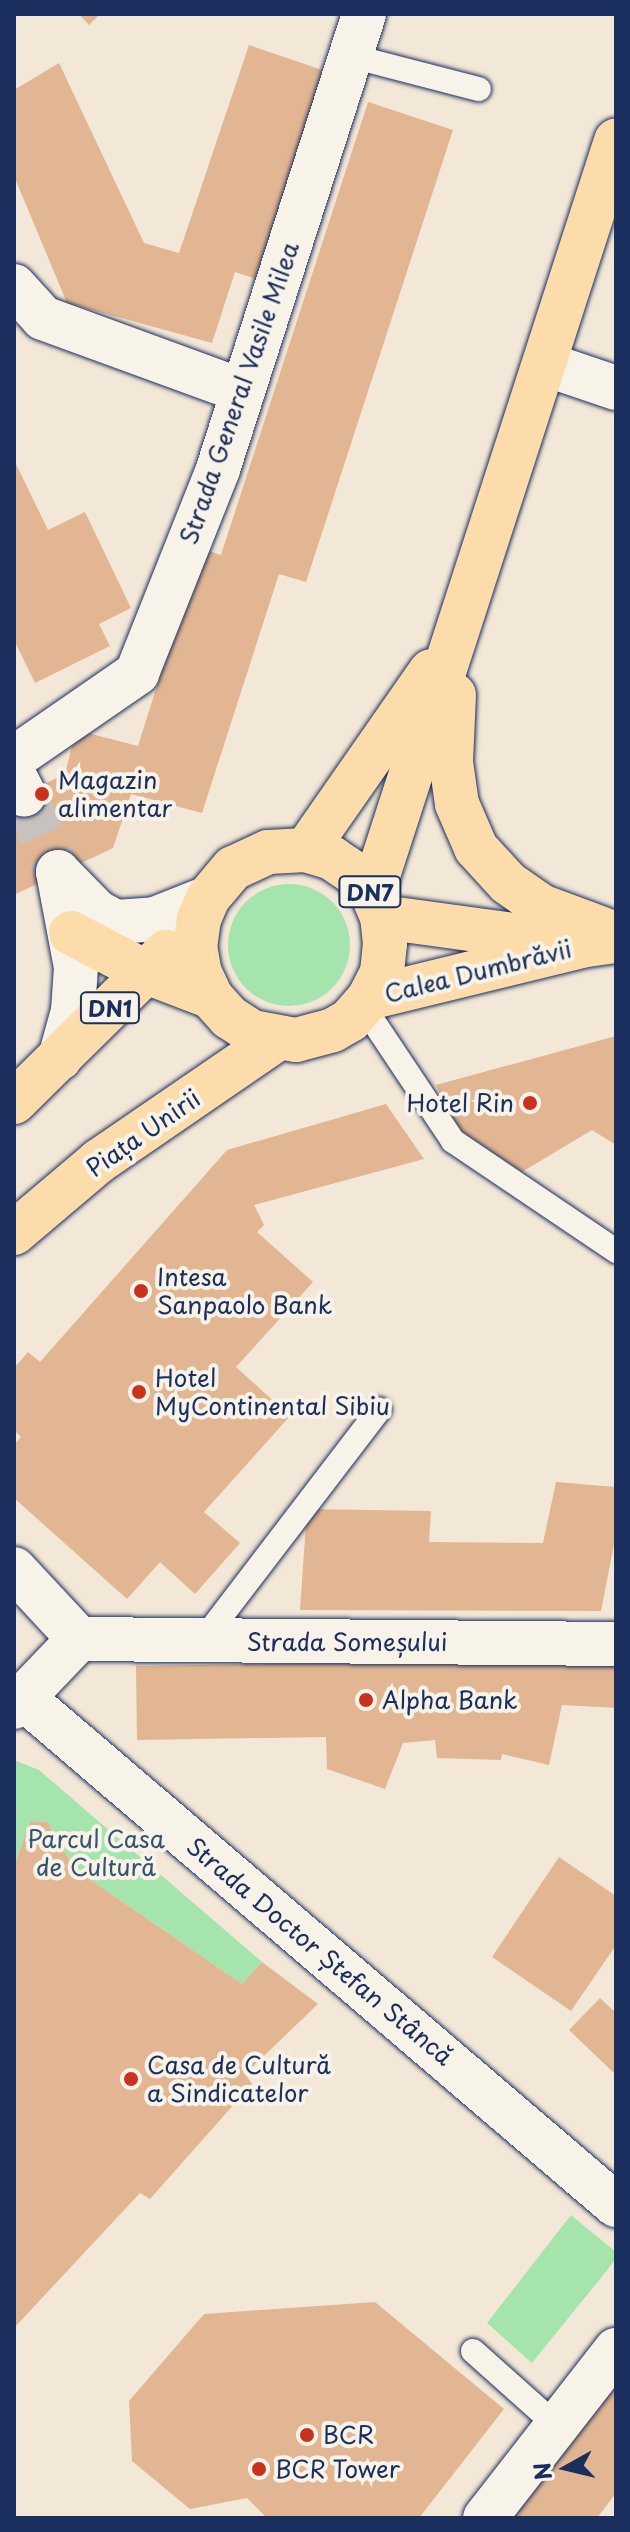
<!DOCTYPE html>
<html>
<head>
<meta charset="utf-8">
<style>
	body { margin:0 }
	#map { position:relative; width:630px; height:2532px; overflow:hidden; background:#f3e7d7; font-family:"Playpen Sans",sans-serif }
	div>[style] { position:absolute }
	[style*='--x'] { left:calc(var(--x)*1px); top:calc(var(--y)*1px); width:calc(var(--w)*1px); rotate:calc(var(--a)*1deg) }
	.green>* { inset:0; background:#a5e5ad }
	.round { border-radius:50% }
	.building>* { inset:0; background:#e2b692 }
	.secondary-tunnel>* { height:44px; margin-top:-22px; transform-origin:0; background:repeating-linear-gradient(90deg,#c8c2bf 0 44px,transparent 0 66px) }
	.roads { filter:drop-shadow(0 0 2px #1b2f5e) drop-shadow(0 0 2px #1b2f5e) }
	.lane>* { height:24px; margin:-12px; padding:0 12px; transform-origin:12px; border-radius:12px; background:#f7f3e8 }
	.street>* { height:44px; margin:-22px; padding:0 22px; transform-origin:22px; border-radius:22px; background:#f7f3e8 }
	.secondary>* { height:44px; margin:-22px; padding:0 22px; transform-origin:22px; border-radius:22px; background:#f7f3e8 }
	.primary>* { height:44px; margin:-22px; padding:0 22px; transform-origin:22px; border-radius:22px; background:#fddcac }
	.dots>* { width:22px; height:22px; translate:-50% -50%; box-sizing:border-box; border:4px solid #f7f3e8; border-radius:50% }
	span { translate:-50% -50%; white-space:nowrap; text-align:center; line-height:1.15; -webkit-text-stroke:8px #f7f3e8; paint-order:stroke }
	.shield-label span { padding:2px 6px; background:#f7f3e8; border:2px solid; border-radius:6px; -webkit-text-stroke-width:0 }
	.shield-label { font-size:22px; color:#1b2f5e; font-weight:700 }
	.street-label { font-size:24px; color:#1b2f5e }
	.poi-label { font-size:24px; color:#1b2f5e }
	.left { translate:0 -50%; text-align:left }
	.right { translate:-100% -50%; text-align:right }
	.park-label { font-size:24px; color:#37536e }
	.frame { position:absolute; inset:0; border:16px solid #1b2f5e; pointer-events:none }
	.north { position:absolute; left:526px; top:2428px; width:80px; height:80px; -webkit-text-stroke:6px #f7f3e8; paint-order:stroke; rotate:262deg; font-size:22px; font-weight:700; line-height:32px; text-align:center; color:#1b2f5e }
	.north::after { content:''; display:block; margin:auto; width:28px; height:36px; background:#1b2f5e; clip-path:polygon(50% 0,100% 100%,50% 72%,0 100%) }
</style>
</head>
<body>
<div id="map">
	<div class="green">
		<div class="round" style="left:228px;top:884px;width:122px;height:122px"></div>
		<div style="clip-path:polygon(14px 1760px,39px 1770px,262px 1962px,242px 1984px,79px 1872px,56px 1841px,48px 1822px,30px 1821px,14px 1867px)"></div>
		<div style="clip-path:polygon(571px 2215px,616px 2252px,616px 2259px,532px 2363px,487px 2323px)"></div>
	</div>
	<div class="building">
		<div style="clip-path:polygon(79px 14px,100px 14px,89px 25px)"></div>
		<div style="clip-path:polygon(249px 45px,325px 71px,256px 279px,235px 272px,212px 343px,67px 303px,14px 176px,14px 90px,59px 63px,144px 243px,179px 253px)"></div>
		<div style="clip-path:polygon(368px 102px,453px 130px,306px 582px,279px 574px,202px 813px,131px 794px,113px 848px,14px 895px,14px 799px,65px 774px,76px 730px,138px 746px,200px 548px,221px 555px)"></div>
		<div style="clip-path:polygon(14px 460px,48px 530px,85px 512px,131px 608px,99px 624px,110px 646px,35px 683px,14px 640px)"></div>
		<div style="clip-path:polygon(616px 1036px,616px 1145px,592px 1130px,522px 1172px,455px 1127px,436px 1085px)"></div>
		<div style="clip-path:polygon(386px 1104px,424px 1159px,254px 1205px,264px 1225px,257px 1232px,313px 1282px,236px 1367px,290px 1416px,204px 1512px,240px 1543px,195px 1594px,160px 1562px,127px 1599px,14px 1498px,14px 1445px,21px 1437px,14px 1430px,14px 1368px,28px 1352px,40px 1362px,227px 1150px)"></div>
		<div style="clip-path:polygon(556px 1482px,616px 1487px,616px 1534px,601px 1611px,300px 1610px,307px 1509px,431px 1511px,429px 1542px,543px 1543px)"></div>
		<div style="clip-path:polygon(325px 1663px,616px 1665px,616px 1708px,562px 1705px,549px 1765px,502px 1754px,501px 1760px,437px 1758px,435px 1740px,403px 1743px,385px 1789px,327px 1769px,326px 1737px,137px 1740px,136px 1666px)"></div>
		<div style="clip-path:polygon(30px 1821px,48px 1822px,56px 1841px,79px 1872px,242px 1984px,262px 1962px,318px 2004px,245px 2074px,252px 2084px,150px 2199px,140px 2193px,14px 2328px,14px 1867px)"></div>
		<div style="clip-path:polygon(559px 1857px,616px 1896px,616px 1945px,571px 2011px,492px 1957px)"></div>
		<div style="clip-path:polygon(600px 1998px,616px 2013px,616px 2075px,569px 2030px)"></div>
		<div style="clip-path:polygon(375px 2302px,504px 2409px,419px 2518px,267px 2518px,247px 2498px,190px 2509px,132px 2461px,129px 2401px,204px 2314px)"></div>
		<div style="clip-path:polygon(616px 2385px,616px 2493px,597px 2518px,513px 2518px)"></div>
	</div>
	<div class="secondary-tunnel">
		<div style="--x:24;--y:795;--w:84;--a:66.2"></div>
	</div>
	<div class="roads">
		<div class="lane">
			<div style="--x:351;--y:56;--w:132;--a:14.5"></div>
			<div style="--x:363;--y:1006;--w:162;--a:56.3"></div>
			<div style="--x:453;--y:1141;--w:197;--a:34"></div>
			<div style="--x:203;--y:1640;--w:290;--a:-52.6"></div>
			<div style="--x:473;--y:2351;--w:113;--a:41.8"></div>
		</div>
		<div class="street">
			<div style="--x:14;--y:286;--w:43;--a:47.8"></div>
			<div style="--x:43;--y:318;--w:213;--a:20.1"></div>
			<div style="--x:545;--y:364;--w:75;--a:18.7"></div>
			<div style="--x:14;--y:758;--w:150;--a:-34.6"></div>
			<div style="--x:137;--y:673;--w:219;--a:-68.3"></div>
			<div style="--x:218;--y:469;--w:478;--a:-72.2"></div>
			<div style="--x:14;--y:1569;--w:96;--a:47.1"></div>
			<div style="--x:22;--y:1697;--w:782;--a:40.54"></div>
			<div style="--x:14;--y:1707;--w:94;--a:-46.3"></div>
			<div style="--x:79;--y:1639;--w:537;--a:0.53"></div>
			<div style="--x:485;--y:2518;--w:213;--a:-52.1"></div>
		</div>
		<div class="secondary">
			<div style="--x:14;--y:775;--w:22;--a:63"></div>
			<div style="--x:58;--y:872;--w:97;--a:79.3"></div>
			<div style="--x:76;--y:967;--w:44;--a:93.9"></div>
			<div style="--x:73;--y:1011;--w:49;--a:105.5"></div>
			<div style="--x:58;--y:872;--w:56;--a:45.7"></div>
			<div style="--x:97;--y:912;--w:21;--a:28"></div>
			<div style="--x:116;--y:922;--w:39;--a:-4"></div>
			<div style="--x:155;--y:919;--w:57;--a:-21.6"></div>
		</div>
		<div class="primary">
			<div style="--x:454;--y:695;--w:67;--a:92.6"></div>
			<div style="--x:451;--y:762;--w:42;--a:81.9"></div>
			<div style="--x:457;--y:804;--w:48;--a:66.6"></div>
			<div style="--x:476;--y:848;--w:47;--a:47.6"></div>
			<div style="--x:508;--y:883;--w:40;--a:34.9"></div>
			<div style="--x:541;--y:906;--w:80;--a:20.5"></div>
			<div style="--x:306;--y:850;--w:218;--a:-55.1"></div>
			<div style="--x:372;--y:894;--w:792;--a:-72.05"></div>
			<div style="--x:382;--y:917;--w:185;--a:7.8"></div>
			<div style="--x:71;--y:933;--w:85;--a:27.5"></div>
			<div style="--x:146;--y:972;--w:70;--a:21"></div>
			<div style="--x:211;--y:997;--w:27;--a:48"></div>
			<div style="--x:229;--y:1017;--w:27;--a:33"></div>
			<div style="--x:252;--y:1032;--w:45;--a:10.3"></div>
			<div style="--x:296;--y:1040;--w:38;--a:-15"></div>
			<div style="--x:333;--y:1030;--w:20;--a:-30"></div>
			<div style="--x:350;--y:1020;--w:29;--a:-49"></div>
			<div style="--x:369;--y:998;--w:29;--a:-63"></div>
			<div style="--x:382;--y:972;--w:28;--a:-84"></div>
			<div style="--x:385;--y:944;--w:27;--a:-96"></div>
			<div style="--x:382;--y:917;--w:25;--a:-113"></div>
			<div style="--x:372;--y:894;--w:28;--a:-131"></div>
			<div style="--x:354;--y:873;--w:27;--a:-146"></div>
			<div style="--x:332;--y:858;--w:27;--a:-163"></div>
			<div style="--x:306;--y:850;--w:38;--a:177"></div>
			<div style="--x:268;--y:852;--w:38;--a:155"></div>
			<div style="--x:233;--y:868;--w:39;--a:130"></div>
			<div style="--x:208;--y:898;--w:23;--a:113"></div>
			<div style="--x:199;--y:919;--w:27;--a:98"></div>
			<div style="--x:195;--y:946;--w:27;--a:80"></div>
			<div style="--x:200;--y:973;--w:26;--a:65"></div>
			<div style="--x:369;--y:998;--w:224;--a:-13.7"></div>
			<div style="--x:587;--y:945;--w:29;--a:-8"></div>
			<div style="--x:14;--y:1102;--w:214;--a:-44.6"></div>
			<div style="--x:14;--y:1233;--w:111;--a:-40.3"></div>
			<div style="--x:99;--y:1161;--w:216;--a:-34.4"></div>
		</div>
	</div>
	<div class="dots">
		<div style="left:42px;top:794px;background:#c8321e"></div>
		<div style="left:530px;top:1103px;background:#c8321e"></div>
		<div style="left:141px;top:1291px;background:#c8321e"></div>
		<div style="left:139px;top:1392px;background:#c8321e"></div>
		<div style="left:366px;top:1700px;background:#c8321e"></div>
		<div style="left:131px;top:2079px;background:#c8321e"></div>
		<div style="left:307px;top:2435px;background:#c8321e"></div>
		<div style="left:259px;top:2469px;background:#c8321e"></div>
	</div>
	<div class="shield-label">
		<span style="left:370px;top:892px">DN7</span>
		<span style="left:110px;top:1008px">DN1</span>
	</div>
	<div class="street-label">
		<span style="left:239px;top:393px;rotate:-71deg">Strada General Vasile Milea</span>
		<span style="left:478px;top:971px;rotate:-14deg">Calea Dumbrăvii</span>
		<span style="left:143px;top:1133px;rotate:-35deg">Piața Unirii</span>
		<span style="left:347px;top:1642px">Strada Someșului</span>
		<span style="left:320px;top:1951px;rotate:40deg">Strada Doctor Ștefan Stâncă</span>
	</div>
	<div class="poi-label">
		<span class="left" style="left:58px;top:794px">Magazin<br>alimentar</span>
		<span class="right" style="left:514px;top:1103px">Hotel Rin</span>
		<span class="left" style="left:157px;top:1291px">Intesa<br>Sanpaolo Bank</span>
		<span class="left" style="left:155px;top:1392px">Hotel<br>MyContinental Sibiu</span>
		<span class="left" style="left:382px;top:1700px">Alpha Bank</span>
		<span class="left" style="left:147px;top:2079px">Casa de Cultură<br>a Sindicatelor</span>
		<span class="left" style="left:323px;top:2435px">BCR</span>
		<span class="left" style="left:275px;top:2469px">BCR Tower</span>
	</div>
	<div class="park-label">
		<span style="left:96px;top:1853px">Parcul Casa<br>de Cultură</span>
	</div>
	<div class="frame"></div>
	<div class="north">N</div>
</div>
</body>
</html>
